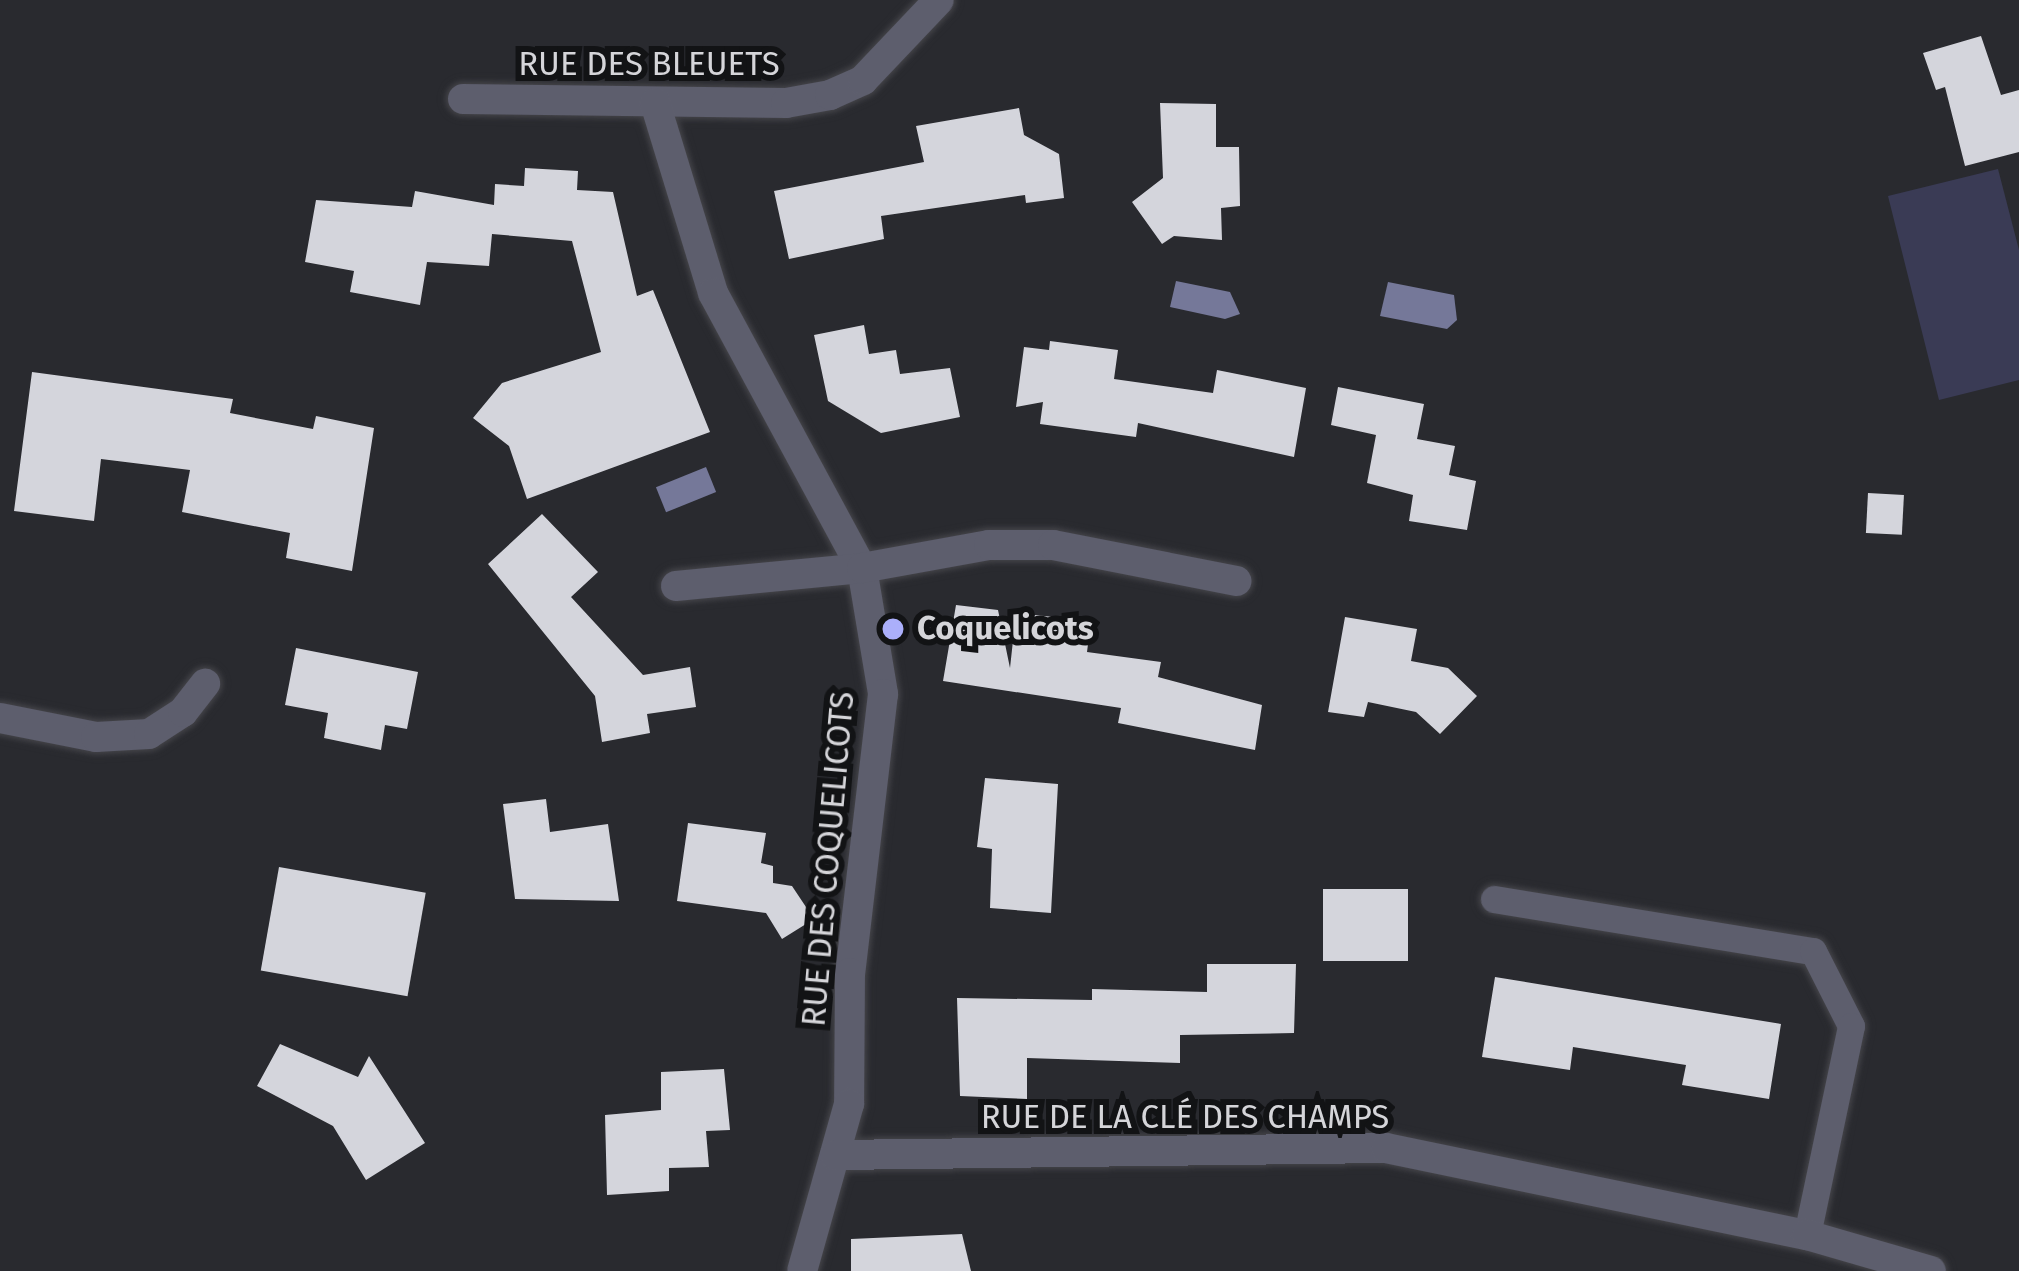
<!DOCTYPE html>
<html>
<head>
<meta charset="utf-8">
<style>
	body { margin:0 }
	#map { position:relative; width:2019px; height:1271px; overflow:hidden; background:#292a2f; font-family:"Fira Sans",sans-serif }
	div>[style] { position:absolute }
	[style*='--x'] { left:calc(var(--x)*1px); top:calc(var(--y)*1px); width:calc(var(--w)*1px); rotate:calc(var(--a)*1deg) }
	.green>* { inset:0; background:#3a3b55 }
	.water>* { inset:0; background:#757899; transform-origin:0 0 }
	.building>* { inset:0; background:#d4d5dc; transform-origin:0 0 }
	.roads { filter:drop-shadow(0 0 3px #45454a) drop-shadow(0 0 3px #45454a) }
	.service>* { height:27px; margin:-13.5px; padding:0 13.5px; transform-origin:13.5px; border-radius:13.5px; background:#5d5e6d }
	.minor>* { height:30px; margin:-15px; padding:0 15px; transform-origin:15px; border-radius:15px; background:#5d5e6d }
	.dots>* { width:33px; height:33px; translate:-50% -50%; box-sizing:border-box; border:6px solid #121315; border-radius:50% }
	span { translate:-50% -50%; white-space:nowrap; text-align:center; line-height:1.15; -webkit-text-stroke:12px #121315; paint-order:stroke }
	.street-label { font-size:33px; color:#d5d5d9 }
	.poi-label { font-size:33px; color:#d5d5d9; font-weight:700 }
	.left { translate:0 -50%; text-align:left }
</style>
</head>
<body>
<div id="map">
	<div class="green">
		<div style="clip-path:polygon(1998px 169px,2019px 250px,2019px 380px,1939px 400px,1888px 196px)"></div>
	</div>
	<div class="water">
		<div style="clip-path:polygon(1176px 281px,1230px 292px,1240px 314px,1225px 319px,1170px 307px)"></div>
		<div style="clip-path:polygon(1388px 282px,1454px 295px,1457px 320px,1447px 329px,1380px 316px)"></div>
		<div style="left:706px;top:467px;width:27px;height:54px;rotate:68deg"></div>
	</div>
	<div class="building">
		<div style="clip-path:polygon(1981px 36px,2001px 95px,2019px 90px,2019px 152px,1965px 166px,1945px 87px,1936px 90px,1923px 53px)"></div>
		<div style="clip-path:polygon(1160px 103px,1216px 104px,1216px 147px,1239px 147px,1240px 206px,1221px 208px,1222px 240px,1174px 236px,1162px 244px,1132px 202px,1163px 178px)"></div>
		<div style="clip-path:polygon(1019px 108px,1024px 135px,1059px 154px,1064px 198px,1026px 203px,1025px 195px,881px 216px,884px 239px,789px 259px,774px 191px,924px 162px,916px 126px)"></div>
		<div style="clip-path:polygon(525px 168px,578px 171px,577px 190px,613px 192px,637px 296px,653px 290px,710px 432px,527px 499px,509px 446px,473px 418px,502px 383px,601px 352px,572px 241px,492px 234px,489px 266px,427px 262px,420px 305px,350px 292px,354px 271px,305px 262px,316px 200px,412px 207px,415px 191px,494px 205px,495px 184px,524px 186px)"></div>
		<div style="clip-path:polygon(864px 325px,869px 354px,896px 350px,900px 374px,950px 368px,960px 417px,881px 433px,828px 401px,814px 335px)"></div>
		<div style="clip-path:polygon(1050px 341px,1118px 350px,1114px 379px,1213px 393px,1217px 370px,1306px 388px,1294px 457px,1138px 423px,1136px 437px,1040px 424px,1043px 402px,1016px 407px,1024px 347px,1049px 350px)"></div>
		<div style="clip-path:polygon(32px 372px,233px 399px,230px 413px,313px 429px,316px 416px,374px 428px,352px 571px,286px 558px,290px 533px,182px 512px,190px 470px,101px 459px,94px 521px,14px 511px)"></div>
		<div style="clip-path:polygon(1338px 387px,1424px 404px,1417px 439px,1455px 446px,1449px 475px,1476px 481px,1467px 530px,1409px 521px,1413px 495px,1367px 483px,1376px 435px,1331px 425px)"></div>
		<div style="left:1868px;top:493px;width:36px;height:40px;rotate:3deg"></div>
		<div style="clip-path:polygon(542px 514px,598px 572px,571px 597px,643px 675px,690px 667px,696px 707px,647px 714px,650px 733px,602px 742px,595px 696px,488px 564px)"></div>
		<div style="clip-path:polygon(956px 605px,998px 610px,1010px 668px,1016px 613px,1091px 621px,1087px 652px,1161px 662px,1158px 677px,1262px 705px,1255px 750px,1118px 723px,1121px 708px,943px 681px)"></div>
		<div style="clip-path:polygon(1345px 617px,1417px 629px,1411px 661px,1448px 668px,1477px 696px,1440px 734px,1416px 712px,1368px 702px,1364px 717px,1328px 712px)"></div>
		<div style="clip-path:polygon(296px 648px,418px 672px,407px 729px,385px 725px,381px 750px,324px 738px,328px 713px,285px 705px)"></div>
		<div style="clip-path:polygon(985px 778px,1058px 784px,1051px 913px,990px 908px,992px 849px,977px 847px)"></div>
		<div style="clip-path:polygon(546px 799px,550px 832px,608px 824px,619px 901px,515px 899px,503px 804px)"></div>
		<div style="clip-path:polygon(688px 823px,766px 833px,761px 863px,773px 866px,773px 883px,792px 886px,814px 919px,782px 939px,766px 913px,677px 901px)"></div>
		<div style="left:279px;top:867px;width:149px;height:105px;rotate:10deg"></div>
		<div style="left:1323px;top:889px;width:85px;height:72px"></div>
		<div style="clip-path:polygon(1207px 964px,1296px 964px,1294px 1033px,1180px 1035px,1180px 1063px,1027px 1058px,1027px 1099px,960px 1096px,957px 998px,1092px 1000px,1092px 989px,1207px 992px)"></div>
		<div style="clip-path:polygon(1495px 977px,1781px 1024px,1769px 1099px,1682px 1085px,1686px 1065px,1573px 1047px,1570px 1070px,1482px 1057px)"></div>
		<div style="clip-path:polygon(280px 1044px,358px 1077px,369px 1056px,425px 1143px,366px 1180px,333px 1126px,257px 1086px)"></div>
		<div style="clip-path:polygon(724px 1069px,730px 1130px,706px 1131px,709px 1167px,669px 1168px,669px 1191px,607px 1195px,605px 1115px,661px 1110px,661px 1072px)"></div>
		<div style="clip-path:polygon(962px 1234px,971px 1271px,851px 1271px,851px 1239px)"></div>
	</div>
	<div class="roads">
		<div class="service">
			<div style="--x:1494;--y:899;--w:323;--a:9.3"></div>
			<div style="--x:1813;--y:951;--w:84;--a:63.1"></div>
			<div style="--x:1851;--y:1026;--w:214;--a:101.9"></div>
		</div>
		<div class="minor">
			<div style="--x:463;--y:99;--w:323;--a:0.7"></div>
			<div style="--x:786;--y:103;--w:45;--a:-10.3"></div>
			<div style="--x:830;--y:95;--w:36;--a:-24"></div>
			<div style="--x:863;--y:80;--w:110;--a:-46.5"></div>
			<div style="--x:655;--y:103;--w:199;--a:73"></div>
			<div style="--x:713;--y:293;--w:313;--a:61.6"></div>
			<div style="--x:862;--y:568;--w:128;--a:80.5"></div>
			<div style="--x:883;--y:694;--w:281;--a:96.7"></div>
			<div style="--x:850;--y:973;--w:131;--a:90.4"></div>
			<div style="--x:849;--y:1104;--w:173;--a:105.7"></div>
			<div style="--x:676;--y:586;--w:187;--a:-5.5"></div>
			<div style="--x:862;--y:568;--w:129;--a:-10.3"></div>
			<div style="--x:989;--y:545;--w:64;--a:0"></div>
			<div style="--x:1053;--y:545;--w:187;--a:11.1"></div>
			<div style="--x:0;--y:718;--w:98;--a:11.2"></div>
			<div style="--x:96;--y:737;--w:53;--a:-3.2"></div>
			<div style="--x:149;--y:734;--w:40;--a:-32.9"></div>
			<div style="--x:183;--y:712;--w:36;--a:-52"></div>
			<div style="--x:835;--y:1155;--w:551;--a:-0.73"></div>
			<div style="--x:1386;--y:1148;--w:430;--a:11.7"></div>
			<div style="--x:1807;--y:1235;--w:129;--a:16.2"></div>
		</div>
	</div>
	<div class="dots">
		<div style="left:893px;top:629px;background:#abaffb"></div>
	</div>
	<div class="street-label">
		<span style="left:649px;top:65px">RUE DES BLEUETS</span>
		<span style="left:829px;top:859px;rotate:-85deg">RUE DES COQUELICOTS</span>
		<span style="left:1185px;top:1118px">RUE DE LA CLÉ DES CHAMPS</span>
	</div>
	<div class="poi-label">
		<span class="left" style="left:917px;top:629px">Coquelicots</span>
	</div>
</div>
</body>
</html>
